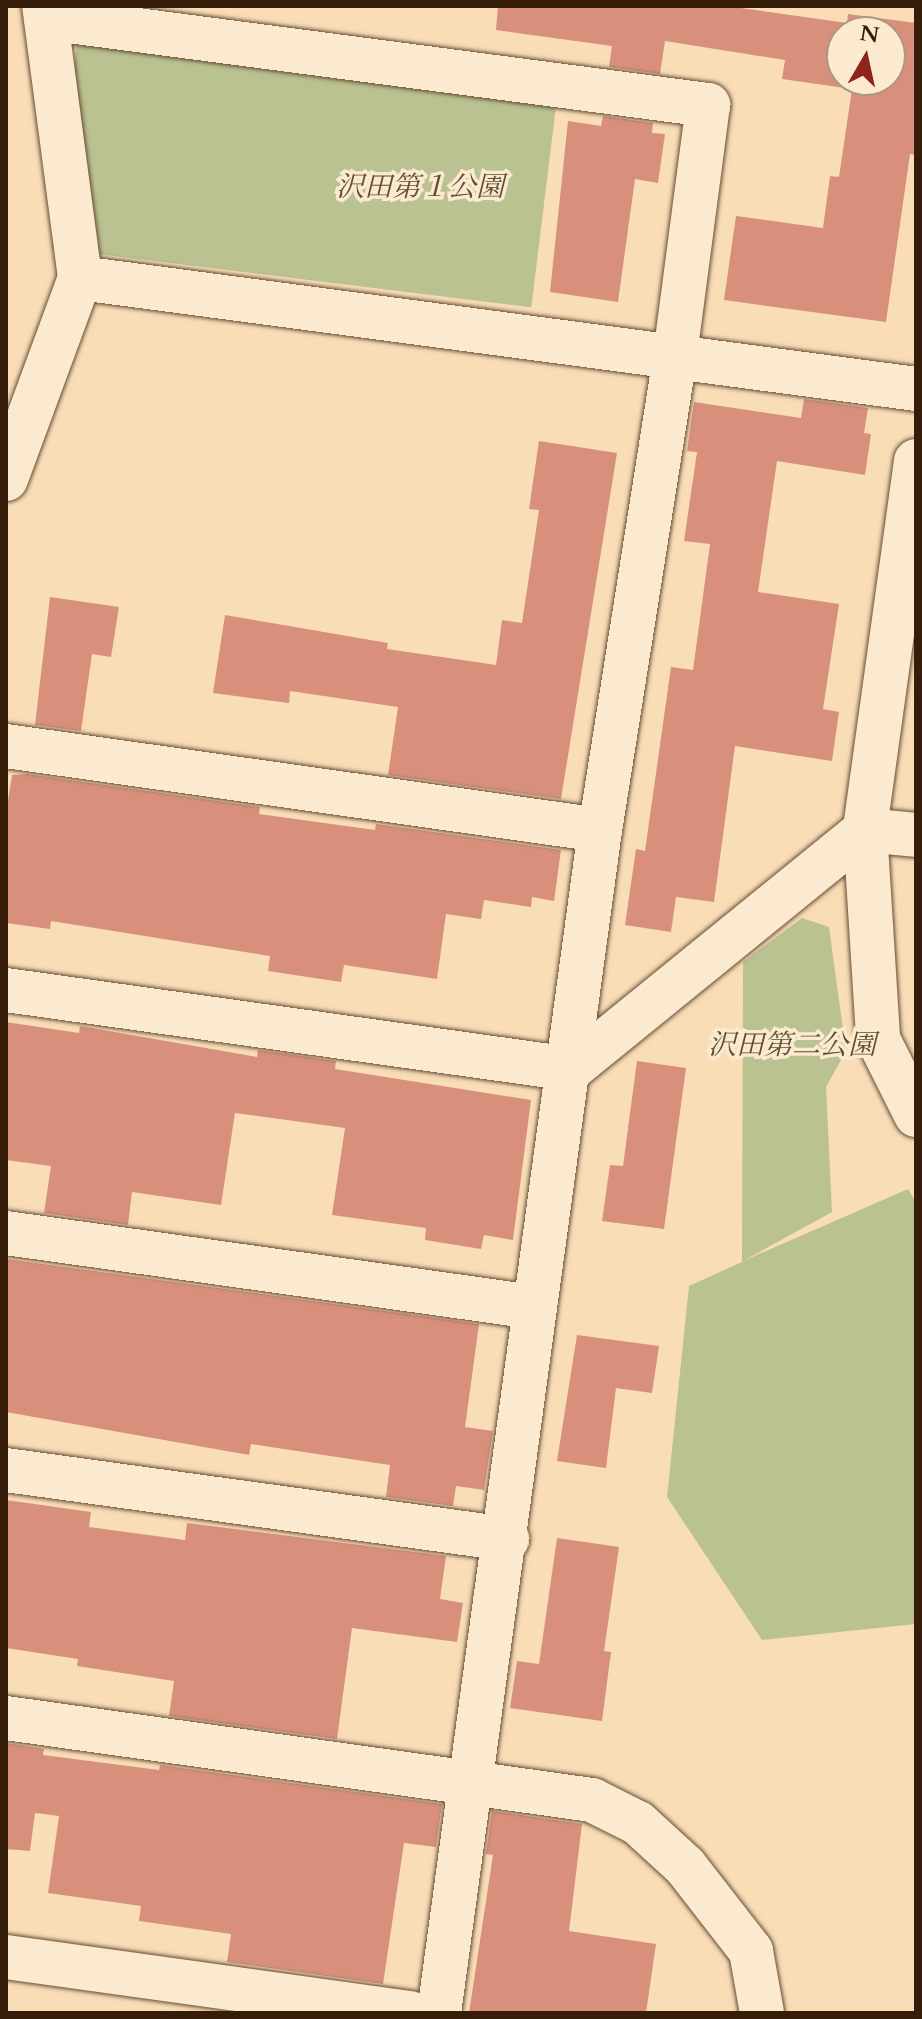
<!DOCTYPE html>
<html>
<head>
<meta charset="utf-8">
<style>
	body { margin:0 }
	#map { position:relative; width:922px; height:2019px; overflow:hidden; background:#f9ddb6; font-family:Cardo,"Noto Serif JP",serif }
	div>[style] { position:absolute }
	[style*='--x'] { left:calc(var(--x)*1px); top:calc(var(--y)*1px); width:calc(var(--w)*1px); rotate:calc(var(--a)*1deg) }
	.green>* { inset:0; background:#bac291; transform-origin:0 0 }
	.building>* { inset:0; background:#d8907d }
	.roads { filter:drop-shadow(0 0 2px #664d35) drop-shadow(0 0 2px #664d35) }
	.street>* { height:44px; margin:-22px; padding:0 22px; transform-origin:22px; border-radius:22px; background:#fbe9d0 }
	span { translate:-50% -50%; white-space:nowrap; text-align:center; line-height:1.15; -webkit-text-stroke:7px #fbe9d0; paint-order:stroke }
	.park-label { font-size:28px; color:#5d4f32; font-style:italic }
	.frame { position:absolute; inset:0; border:8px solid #351d0a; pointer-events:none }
	.north { position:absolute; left:826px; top:16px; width:80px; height:80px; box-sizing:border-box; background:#fbe9d0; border:2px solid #ac9781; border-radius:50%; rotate:9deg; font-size:22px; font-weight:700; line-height:32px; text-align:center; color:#351d0a }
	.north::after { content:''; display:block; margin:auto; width:28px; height:36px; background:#8f2418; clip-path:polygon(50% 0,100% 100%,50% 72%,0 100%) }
</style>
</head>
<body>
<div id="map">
	<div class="green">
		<div style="left:77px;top:44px;width:483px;height:206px;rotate:7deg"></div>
		<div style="clip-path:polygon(802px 918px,829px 927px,846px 1051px,826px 1087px,832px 1212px,743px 1261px,908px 1189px,916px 1202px,916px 1624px,762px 1640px,667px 1497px,689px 1286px,742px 1262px,743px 962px)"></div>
	</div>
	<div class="building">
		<div style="clip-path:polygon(evenodd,498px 6px,727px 6px,847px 23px,848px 14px,916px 23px,916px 155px,910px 154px,886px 322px,724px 300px,736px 216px,823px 228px,830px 176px,839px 177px,852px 89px,782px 79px,785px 60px,665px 41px,660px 74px,609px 67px,612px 46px,496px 30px,498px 6px,842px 32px,890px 32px,890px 80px,842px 80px,842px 32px)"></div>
		<div style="clip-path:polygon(603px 116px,653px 123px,652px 133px,665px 134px,658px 183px,635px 179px,618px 302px,550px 292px,568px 121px,601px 126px)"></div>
		<div style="clip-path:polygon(804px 399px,868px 408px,864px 433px,871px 434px,865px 475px,777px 461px,758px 592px,839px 604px,823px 709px,839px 712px,832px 761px,735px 746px,714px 902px,676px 897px,671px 932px,625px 925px,636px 849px,645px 851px,671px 667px,693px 670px,710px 544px,684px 541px,697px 452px,687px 451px,694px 402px,801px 418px)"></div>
		<div style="clip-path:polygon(539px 441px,617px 453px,561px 799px,388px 775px,398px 707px,290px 691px,289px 703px,213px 693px,225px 615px,388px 643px,387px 649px,496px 665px,502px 620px,522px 623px,539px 510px,529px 509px)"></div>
		<div style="clip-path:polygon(50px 597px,119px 607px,111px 657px,92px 654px,81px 731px,35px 725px)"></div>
		<div style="clip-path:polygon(27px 774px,260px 807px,259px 814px,375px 830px,376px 824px,561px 850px,554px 901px,532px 897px,531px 907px,484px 900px,481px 919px,446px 914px,437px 979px,344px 965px,341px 982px,268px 971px,270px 956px,51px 921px,50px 929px,6px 923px,6px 814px,12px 775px)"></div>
		<div style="clip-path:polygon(6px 1022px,79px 1033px,80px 1026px,257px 1057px,258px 1050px,336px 1061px,335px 1069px,531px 1100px,513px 1240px,484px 1235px,481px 1249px,425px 1240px,426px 1228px,332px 1215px,345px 1128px,235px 1113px,221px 1205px,132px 1192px,128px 1225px,44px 1213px,51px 1166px,6px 1160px)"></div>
		<div style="clip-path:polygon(637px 1061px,686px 1068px,664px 1229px,602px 1221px,610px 1165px,623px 1166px)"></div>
		<div style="clip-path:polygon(6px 1259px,479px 1324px,465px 1427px,493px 1431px,484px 1490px,456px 1486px,453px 1506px,386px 1497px,390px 1465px,251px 1444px,249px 1455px,6px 1412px)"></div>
		<div style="clip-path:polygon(577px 1335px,659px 1346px,652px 1393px,616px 1388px,606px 1468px,557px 1461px)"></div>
		<div style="clip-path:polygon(6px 1500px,91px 1512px,89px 1527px,185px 1540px,187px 1523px,446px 1556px,440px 1599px,463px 1603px,457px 1642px,352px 1628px,337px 1739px,169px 1716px,174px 1681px,77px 1666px,78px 1659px,6px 1648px)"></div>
		<div style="clip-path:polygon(557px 1538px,619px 1547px,604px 1651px,611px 1652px,602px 1721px,510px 1708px,517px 1661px,539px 1664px)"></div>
		<div style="clip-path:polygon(6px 1743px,44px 1749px,43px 1755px,159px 1770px,160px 1765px,442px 1804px,436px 1847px,404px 1843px,383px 1984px,227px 1962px,231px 1934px,139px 1921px,141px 1906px,48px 1893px,59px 1816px,35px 1813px,30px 1851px,6px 1849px)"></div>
		<div style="clip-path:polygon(492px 1811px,582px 1824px,569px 1931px,656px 1944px,646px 2013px,469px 2013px,493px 1855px,486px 1854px)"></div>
	</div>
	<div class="roads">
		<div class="street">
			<div style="--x:46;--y:18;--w:668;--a:7.49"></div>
			<div style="--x:708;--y:105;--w:254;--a:97.5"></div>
			<div style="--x:675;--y:357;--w:479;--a:99"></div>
			<div style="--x:600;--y:830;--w:1194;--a:97.75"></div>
			<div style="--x:80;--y:278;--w:843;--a:7.56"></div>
			<div style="--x:916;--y:461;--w:373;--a:97.9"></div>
			<div style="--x:865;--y:830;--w:209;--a:86.4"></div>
			<div style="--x:878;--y:1039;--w:85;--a:63.4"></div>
			<div style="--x:6;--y:479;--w:214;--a:-69.8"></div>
			<div style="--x:80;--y:278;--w:274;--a:-97.5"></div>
			<div style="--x:6;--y:746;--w:600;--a:8.05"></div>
			<div style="--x:6;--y:990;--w:570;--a:7.96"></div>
			<div style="--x:571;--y:1069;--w:379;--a:-39.1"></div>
			<div style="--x:865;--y:830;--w:51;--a:5.6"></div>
			<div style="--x:6;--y:1233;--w:533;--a:7.98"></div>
			<div style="--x:6;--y:1470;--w:506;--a:7.84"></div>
			<div style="--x:6;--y:1718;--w:592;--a:7.97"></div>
			<div style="--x:592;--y:1800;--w:51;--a:26.6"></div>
			<div style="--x:638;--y:1823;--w:64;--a:42.5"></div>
			<div style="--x:685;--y:1866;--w:108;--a:52.2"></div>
			<div style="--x:751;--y:1951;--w:63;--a:79.9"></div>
			<div style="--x:6;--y:1957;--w:409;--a:7.9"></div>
		</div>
	</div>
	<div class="park-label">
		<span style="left:420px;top:187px">沢田第１公園</span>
		<span style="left:792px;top:1045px">沢田第二公園</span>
	</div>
	<div class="frame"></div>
	<div class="north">N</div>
</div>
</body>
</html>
